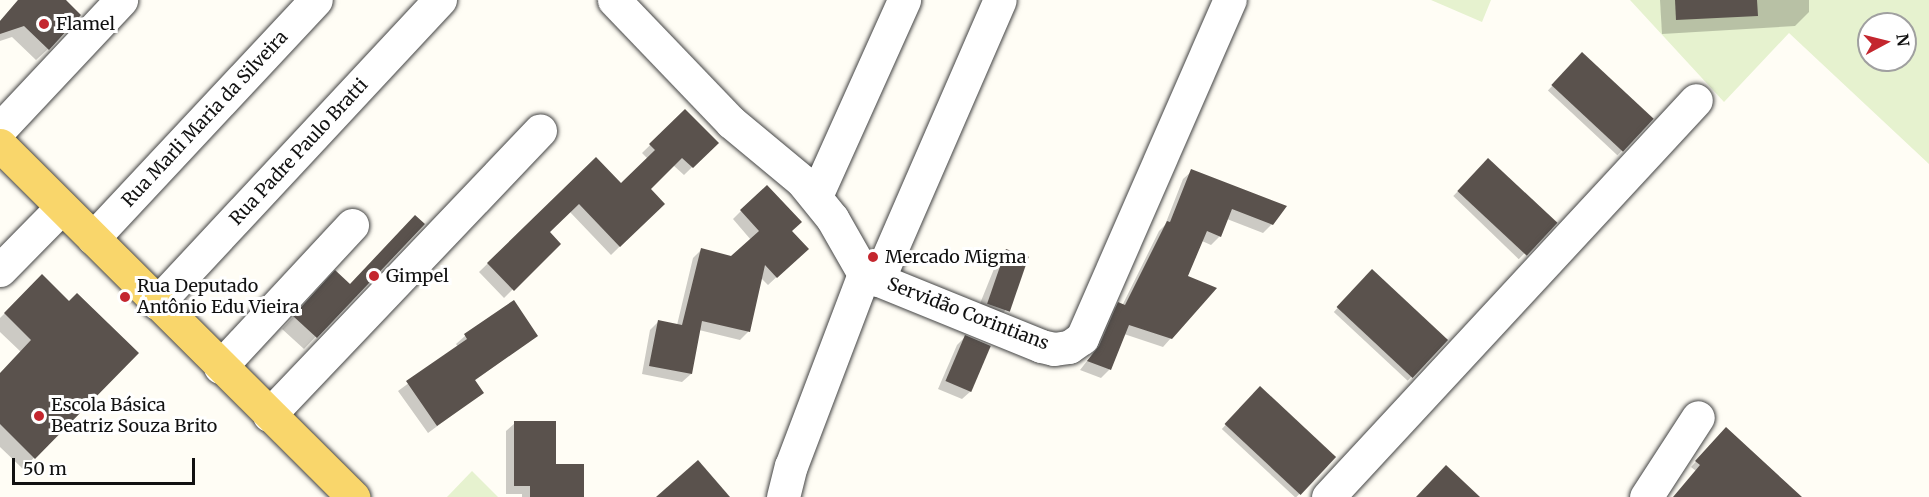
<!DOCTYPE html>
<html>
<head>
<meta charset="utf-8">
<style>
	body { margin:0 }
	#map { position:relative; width:1929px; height:497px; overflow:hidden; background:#fffdf5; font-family:Merriweather,serif }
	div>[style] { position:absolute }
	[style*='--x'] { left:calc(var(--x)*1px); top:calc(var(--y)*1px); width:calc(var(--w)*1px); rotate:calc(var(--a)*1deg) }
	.pitch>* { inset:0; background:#e6f2cf }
	.shadow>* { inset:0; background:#0003; transform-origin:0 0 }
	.building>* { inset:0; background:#5a524d; transform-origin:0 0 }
	.roads { filter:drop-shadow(0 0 2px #444) drop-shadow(0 0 2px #444) }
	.minor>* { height:33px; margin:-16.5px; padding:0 16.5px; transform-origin:16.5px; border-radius:16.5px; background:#fff }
	.major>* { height:33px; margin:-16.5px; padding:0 16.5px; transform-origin:16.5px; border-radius:16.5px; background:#f9d66b }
	.dots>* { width:16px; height:16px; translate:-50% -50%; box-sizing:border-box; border:3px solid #fff; border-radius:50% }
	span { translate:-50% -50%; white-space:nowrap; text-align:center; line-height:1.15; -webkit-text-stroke:6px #fff; paint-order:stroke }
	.poi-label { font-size:18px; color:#111 }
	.left { translate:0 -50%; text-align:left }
	.street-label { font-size:18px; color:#111 }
	.north { position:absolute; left:1857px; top:12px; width:60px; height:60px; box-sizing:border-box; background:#fff; border:2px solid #a0a0a0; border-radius:50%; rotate:83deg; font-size:16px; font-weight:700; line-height:24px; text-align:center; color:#111 }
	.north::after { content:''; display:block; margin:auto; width:21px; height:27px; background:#c4262e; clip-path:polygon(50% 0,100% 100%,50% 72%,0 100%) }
	.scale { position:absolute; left:12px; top:458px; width:183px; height:27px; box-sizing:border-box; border:3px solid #111; border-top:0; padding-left:8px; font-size:18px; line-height:21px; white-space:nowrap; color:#111; -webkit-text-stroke:4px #fff; paint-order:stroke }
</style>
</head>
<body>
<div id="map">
	<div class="pitch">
		<div style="clip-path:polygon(1431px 0,1491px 0,1482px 22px)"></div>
		<div style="clip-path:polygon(evenodd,1630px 0,1929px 0,1929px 164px,1789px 33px,1724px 102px,1630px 0,1869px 24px,1905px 24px,1905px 60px,1869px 60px,1869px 24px)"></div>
		<div style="clip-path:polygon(472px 471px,498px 497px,447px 497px)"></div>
	</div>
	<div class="shadow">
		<div style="clip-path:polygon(18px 0,64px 0,48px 49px,36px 60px,12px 37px,0 41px,0 21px)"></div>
		<div style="clip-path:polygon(1660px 0,1809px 0,1809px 12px,1795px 26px,1662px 34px)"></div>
		<div style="left:1582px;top:54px;width:95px;height:50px;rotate:43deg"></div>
		<div style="clip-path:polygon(685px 111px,717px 143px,684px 175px,673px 165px,649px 189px,663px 204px,611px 255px,569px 211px,548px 232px,559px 244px,504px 298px,479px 272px,595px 159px,621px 186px,648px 159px,642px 153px)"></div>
		<div style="left:1488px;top:160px;width:91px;height:50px;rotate:44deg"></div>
		<div style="clip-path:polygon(1192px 171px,1272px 224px,1263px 233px,1227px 219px,1220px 236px,1211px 245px,1202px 241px,1186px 277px,1171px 338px,1163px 347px,1124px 334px,1109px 370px,1101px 378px,1080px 370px,1091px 356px,1110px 313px,1118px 304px,1122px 306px,1159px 231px,1165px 225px,1183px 179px)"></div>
		<div style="clip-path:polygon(741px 211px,790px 231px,798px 257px,768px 285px,761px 278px,748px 332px,740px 340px,699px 330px,691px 374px,682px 382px,642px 374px,650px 330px,658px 322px,677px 325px,693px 258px,701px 250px,732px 257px,751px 240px,733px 219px)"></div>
		<div style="clip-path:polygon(422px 224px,304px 349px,282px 329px,324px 284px,350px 286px)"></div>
		<div style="clip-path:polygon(1007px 250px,1005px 311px,996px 319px,977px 311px,998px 259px)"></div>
		<div style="left:1372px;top:271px;width:101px;height:56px;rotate:43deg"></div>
		<div style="clip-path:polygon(42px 276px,69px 303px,137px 353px,23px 469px,0 447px,0 374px,21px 352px,0 332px,0 318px)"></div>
		<div style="clip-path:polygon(513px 302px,536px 336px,474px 381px,482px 393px,428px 433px,398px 391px,458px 347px,456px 344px,465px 336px)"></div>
		<div style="clip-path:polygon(965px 337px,971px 391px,962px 399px,938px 389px,957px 345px)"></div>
		<div style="left:1260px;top:388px;width:101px;height:56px;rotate:43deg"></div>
		<div style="clip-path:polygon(515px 423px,555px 465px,582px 497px,522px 497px,522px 494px,506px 494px,506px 431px)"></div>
		<div style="clip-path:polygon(1727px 429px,1800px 497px,1674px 497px,1696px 471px,1691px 467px)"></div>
	</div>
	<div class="building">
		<div style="clip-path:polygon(18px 0,66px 0,81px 15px,49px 50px,24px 26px,0 34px,0 21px)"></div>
		<div style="clip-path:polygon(1675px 0,1757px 0,1758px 16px,1676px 20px)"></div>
		<div style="left:1582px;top:52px;width:98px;height:45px;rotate:43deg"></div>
		<div style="clip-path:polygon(685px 109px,719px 143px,693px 168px,682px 158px,651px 189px,665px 204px,620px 247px,579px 204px,550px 232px,561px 244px,514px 291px,487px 263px,596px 157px,621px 183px,655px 150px,649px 144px)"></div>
		<div style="left:1488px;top:158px;width:95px;height:45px;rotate:43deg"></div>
		<div style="clip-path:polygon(1191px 169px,1287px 206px,1273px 225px,1232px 209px,1221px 237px,1207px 231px,1188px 276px,1217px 288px,1172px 339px,1129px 325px,1111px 370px,1087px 361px,1099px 346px,1118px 302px,1125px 305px,1167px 221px,1170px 222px)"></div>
		<div style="clip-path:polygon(767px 185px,802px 222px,792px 231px,809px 249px,777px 278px,765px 265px,750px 332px,702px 321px,692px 374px,649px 366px,658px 320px,682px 325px,701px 248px,731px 256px,759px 231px,740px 210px)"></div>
		<div style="clip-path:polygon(415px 215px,425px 224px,317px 338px,293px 316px,335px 270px,350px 284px)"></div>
		<div style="left:1006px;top:249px;width:24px;height:58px;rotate:19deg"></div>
		<div style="left:1372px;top:269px;width:104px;height:52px;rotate:43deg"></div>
		<div style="clip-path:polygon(42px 274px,69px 301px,77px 293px,139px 353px,35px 459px,0 424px,0 373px,31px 340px,4px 313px)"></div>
		<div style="clip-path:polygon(514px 300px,538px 336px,475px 380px,484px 393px,437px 426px,406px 381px,467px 339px,464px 334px)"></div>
		<div style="left:965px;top:335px;width:28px;height:50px;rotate:23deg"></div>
		<div style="left:1260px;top:386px;width:104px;height:52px;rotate:43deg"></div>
		<div style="clip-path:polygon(514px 421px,556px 421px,556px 464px,584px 464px,584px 497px,530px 497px,530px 486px,514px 486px)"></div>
		<div style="clip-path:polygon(1726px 427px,1802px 497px,1673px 497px,1700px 465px,1695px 461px)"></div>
		<div style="clip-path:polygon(698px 460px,730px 497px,656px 497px)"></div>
		<div style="clip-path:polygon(1446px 465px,1480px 497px,1416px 497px)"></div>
	</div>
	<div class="roads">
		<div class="minor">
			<div style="--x:614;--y:0;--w:169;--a:46.2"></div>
			<div style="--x:731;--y:122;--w:92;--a:39.7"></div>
			<div style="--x:802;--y:181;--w:48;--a:51"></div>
			<div style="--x:832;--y:218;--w:64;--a:60.3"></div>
			<div style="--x:0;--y:129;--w:177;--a:-46.8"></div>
			<div style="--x:816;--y:196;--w:215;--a:-65.8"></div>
			<div style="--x:93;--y:238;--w:326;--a:-46.9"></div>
			<div style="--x:0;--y:270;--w:88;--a:-45.5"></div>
			<div style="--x:878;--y:280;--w:305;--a:-66.5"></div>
			<div style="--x:157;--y:303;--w:415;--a:-47"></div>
			<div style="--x:220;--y:367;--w:194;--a:-47.1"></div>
			<div style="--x:269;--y:415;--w:393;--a:-46.4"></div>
			<div style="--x:783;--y:497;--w:32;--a:-76"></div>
			<div style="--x:791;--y:466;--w:205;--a:-69.2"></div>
			<div style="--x:864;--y:274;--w:191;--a:22.1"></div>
			<div style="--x:1041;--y:346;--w:13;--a:13"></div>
			<div style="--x:1054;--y:349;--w:15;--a:-8"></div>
			<div style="--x:1069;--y:347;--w:16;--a:-35"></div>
			<div style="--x:1082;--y:338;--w:369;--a:-66.4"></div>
			<div style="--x:1328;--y:497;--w:541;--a:-47.17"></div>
			<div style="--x:1646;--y:497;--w:95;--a:-57"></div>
		</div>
		<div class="major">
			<div style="--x:0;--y:145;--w:499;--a:44.9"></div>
		</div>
	</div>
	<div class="dots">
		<div style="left:44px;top:24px;background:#c4262e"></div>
		<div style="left:873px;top:257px;background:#c4262e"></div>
		<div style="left:374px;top:276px;background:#c4262e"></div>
		<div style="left:125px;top:297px;background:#c4262e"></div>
		<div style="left:39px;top:416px;background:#c4262e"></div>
	</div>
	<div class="poi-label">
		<span class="left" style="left:56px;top:24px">Flamel</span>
		<span class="left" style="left:885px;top:257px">Mercado Migma</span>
		<span class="left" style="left:386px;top:276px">Gimpel</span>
		<span class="left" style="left:137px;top:297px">Rua Deputado<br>Antônio Edu Vieira</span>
		<span class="left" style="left:51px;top:416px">Escola Básica<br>Beatriz Souza Brito</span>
	</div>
	<div class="street-label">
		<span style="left:205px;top:119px;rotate:-47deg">Rua Marli Maria da Silveira</span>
		<span style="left:299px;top:152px;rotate:-47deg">Rua Padre Paulo Bratti</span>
		<span style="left:968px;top:314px;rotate:21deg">Servidão Corintians</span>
	</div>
	<div class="north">N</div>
	<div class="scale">50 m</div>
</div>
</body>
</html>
